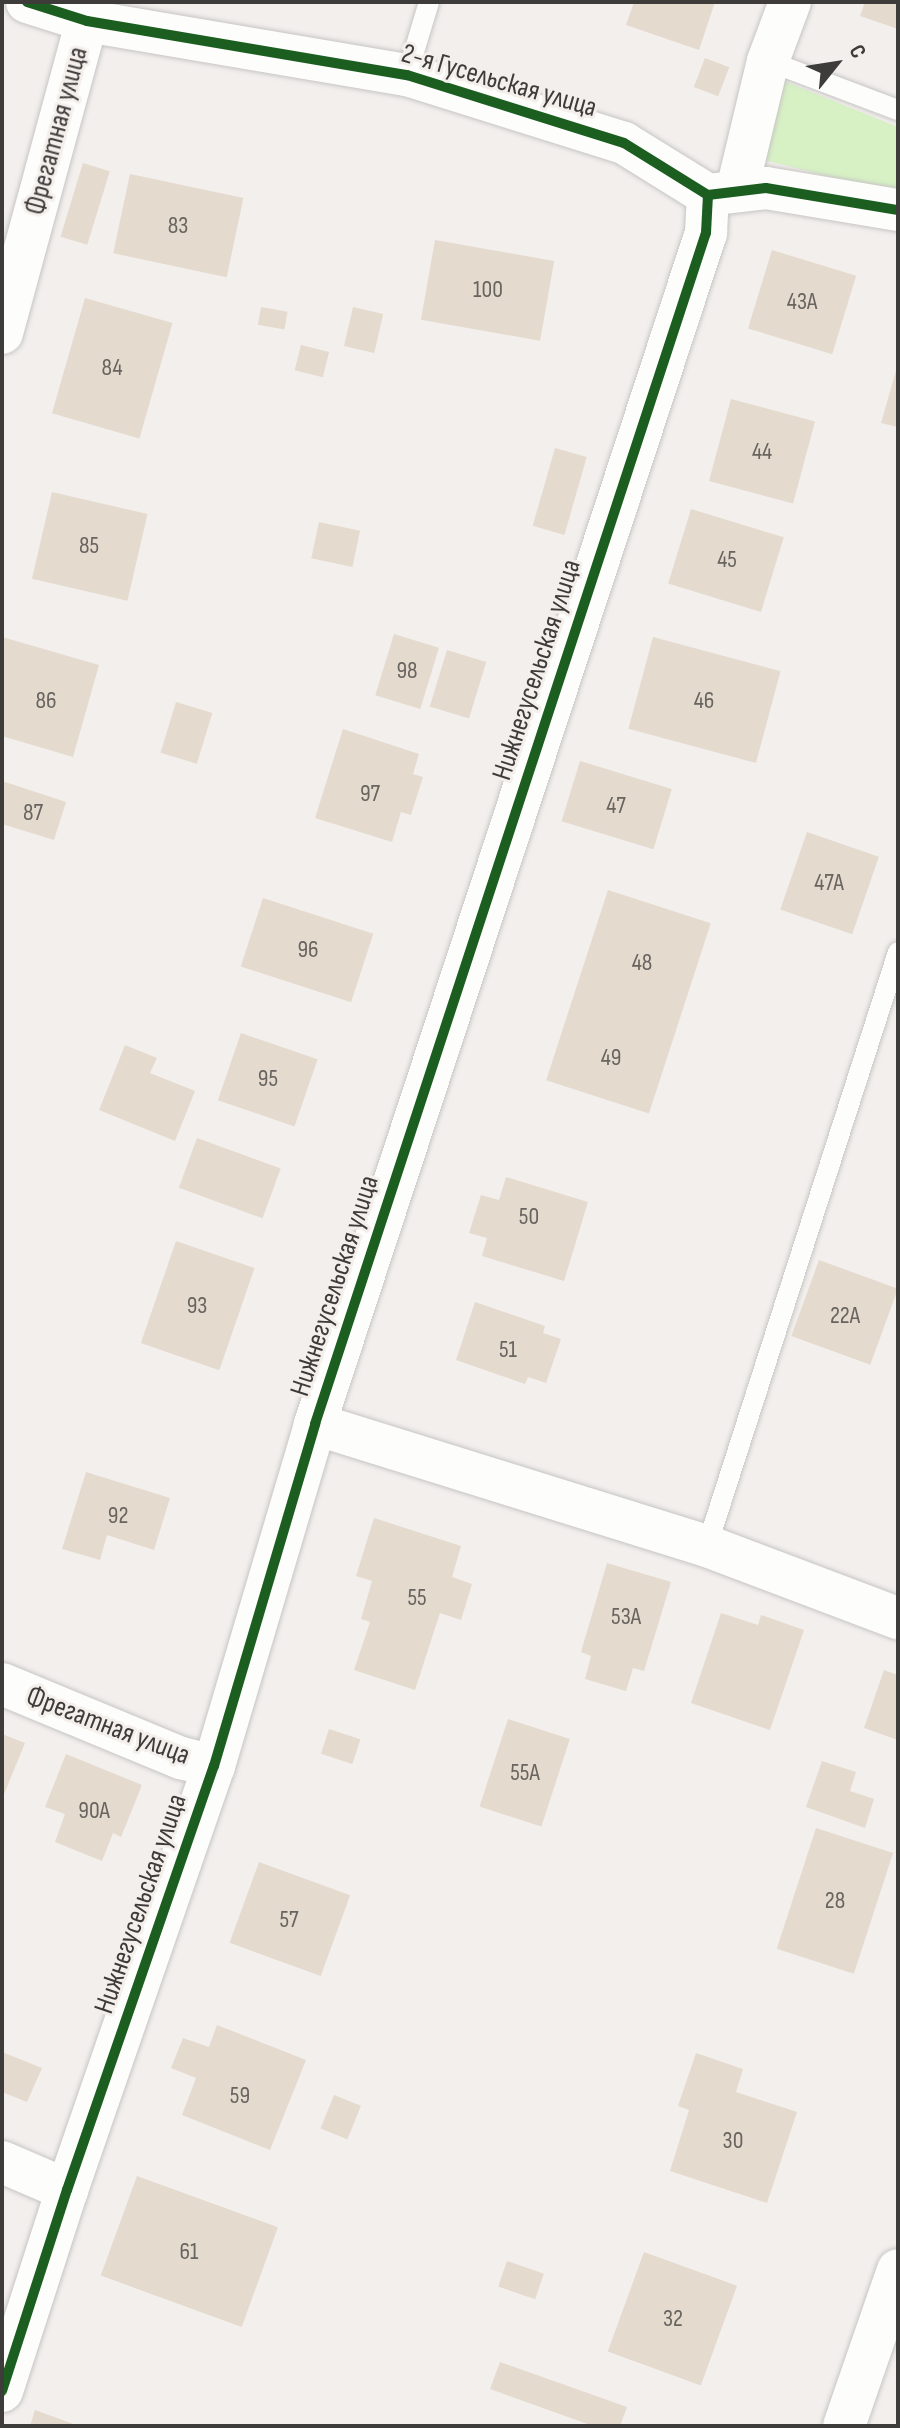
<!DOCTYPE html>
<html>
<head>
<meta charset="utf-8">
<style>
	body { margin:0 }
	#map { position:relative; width:900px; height:2428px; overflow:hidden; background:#f2efed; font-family:"Sofia Sans Condensed",sans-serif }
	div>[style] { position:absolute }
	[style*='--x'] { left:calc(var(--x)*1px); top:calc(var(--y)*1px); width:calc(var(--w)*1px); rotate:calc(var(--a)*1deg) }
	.green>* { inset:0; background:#d7f1c5 }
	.building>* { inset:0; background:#e5dace; transform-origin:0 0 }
	.roads { filter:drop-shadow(0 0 2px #c7c5c3) drop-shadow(0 0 2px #c7c5c3) }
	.service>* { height:20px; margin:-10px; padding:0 10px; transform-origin:10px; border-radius:10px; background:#fdfdfc }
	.minor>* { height:42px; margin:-21px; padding:0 21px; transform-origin:21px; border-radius:21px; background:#fdfdfc }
	.cycleway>* { height:10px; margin:-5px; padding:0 5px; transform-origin:5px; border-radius:5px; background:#1b5e20 }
	span { translate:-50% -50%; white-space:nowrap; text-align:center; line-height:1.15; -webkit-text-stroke:6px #f4efeb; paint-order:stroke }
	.number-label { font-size:24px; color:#686460 }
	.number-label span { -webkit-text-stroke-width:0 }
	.street-label { font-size:28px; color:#3e3c3b }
	.frame { position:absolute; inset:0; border:4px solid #3e3c3b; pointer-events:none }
	.north { position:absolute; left:796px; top:24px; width:80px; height:80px; -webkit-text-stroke:6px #f4efeb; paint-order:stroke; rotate:60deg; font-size:22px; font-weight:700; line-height:32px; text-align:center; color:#3e3c3b }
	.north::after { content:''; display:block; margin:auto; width:28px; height:36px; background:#3e3c3b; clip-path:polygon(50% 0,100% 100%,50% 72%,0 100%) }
</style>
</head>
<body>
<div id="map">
	<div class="green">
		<div style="clip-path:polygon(774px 77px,898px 127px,898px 194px,760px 159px)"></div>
	</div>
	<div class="building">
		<div style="clip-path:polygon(634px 2px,715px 2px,699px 50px,626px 25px)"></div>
		<div style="clip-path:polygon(865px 2px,898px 2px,898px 29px,860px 16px)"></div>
		<div style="left:705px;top:58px;width:26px;height:31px;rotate:21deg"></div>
		<div style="left:83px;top:163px;width:28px;height:77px;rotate:17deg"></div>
		<div style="left:130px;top:174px;width:116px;height:81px;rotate:12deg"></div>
		<div style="left:435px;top:240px;width:121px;height:81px;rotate:10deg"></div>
		<div style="left:772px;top:250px;width:88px;height:82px;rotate:17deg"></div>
		<div style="left:85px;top:298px;width:91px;height:120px;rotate:16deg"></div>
		<div style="left:261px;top:307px;width:27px;height:18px;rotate:10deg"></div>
		<div style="left:353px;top:307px;width:31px;height:40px;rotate:13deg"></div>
		<div style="left:301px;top:345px;width:29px;height:26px;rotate:14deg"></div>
		<div style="clip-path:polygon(897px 367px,898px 367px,898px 427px,881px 423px)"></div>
		<div style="left:731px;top:399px;width:87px;height:85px;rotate:15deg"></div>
		<div style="left:555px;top:448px;width:33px;height:81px;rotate:16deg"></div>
		<div style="left:52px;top:492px;width:98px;height:89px;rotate:13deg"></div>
		<div style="left:691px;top:509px;width:97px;height:78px;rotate:17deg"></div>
		<div style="left:319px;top:522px;width:42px;height:37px;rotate:12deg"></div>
		<div style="left:394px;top:634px;width:47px;height:64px;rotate:17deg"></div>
		<div style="clip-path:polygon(2px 637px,99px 665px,73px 757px,2px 736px)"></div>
		<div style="left:653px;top:637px;width:132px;height:95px;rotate:15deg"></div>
		<div style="left:447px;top:650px;width:41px;height:59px;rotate:17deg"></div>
		<div style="left:176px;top:702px;width:38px;height:53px;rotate:17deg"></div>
		<div style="clip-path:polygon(343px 729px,419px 754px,413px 774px,423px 777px,411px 815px,401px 812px,392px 842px,315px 818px)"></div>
		<div style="left:580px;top:761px;width:96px;height:63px;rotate:17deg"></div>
		<div style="clip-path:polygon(2px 781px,66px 802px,54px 840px,2px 824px)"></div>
		<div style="left:807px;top:832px;width:76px;height:82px;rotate:19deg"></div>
		<div style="left:608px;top:890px;width:108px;height:200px;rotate:18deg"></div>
		<div style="left:263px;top:898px;width:116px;height:72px;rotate:18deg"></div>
		<div style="left:241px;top:1033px;width:81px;height:71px;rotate:19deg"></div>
		<div style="clip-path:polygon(125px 1045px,157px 1058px,150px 1073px,195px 1091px,175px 1141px,99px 1110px)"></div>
		<div style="left:197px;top:1138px;width:89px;height:53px;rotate:20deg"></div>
		<div style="clip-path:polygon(506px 1177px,588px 1202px,564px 1281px,482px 1256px,487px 1238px,469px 1233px,481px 1195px,499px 1200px)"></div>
		<div style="left:176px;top:1241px;width:83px;height:108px;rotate:19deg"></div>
		<div style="left:819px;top:1260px;width:84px;height:81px;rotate:20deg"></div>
		<div style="clip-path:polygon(475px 1302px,545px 1326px,543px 1333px,561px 1339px,546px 1383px,528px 1377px,525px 1384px,456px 1360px)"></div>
		<div style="clip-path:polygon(86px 1472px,170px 1498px,154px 1550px,107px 1535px,100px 1560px,62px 1549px)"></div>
		<div style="clip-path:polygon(374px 1518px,461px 1546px,452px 1577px,472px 1584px,461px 1620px,440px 1613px,415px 1690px,354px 1670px,370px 1622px,361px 1619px,372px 1581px,356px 1576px)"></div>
		<div style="clip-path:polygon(607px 1563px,671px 1582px,644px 1671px,633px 1668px,626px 1691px,585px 1679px,591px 1656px,581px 1652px)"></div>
		<div style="clip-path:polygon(721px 1613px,758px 1625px,761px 1615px,804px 1630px,770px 1730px,691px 1703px)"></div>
		<div style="clip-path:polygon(884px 1670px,898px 1675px,898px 1740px,864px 1728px)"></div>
		<div style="left:508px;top:1719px;width:65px;height:92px;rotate:18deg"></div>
		<div style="left:329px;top:1729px;width:33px;height:26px;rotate:18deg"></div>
		<div style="clip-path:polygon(2px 1734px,25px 1743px,2px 1799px)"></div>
		<div style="clip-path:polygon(66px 1754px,142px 1785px,121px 1837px,113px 1833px,102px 1861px,55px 1842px,65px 1814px,45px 1807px)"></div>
		<div style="clip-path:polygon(822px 1761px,856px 1772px,850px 1791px,874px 1799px,865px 1828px,806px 1807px)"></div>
		<div style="left:816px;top:1828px;width:81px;height:127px;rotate:18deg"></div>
		<div style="left:259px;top:1862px;width:97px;height:86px;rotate:20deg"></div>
		<div style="clip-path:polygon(217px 2025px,306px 2060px,270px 2150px,182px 2115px,196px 2078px,171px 2068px,183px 2038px,209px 2047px)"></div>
		<div style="clip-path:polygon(2px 2052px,42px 2068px,27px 2102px,2px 2092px)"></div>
		<div style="clip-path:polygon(696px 2053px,743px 2069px,736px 2092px,797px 2112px,767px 2203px,670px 2171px,689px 2110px,678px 2106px)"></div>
		<div style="left:334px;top:2095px;width:29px;height:36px;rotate:22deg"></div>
		<div style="left:137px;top:2176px;width:150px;height:106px;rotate:20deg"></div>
		<div style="left:644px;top:2252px;width:99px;height:106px;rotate:20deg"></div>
		<div style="left:507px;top:2261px;width:39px;height:27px;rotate:19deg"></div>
		<div style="clip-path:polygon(500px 2362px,627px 2407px,620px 2426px,593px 2426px,490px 2389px)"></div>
		<div style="clip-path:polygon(35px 2410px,79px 2426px,30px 2426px)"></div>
	</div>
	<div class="roads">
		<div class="service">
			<div style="--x:768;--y:61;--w:139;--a:20.7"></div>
			<div style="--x:407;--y:75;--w:76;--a:-73.2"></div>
			<div style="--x:707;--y:1546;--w:624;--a:-72.17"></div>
		</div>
		<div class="minor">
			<div style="--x:27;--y:2;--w:63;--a:17.6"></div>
			<div style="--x:87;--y:21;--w:325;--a:9.6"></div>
			<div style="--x:407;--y:75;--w:227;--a:17.4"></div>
			<div style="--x:624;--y:143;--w:99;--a:31.8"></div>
			<div style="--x:708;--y:195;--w:58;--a:-6.9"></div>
			<div style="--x:766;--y:188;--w:134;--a:9.5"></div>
			<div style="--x:737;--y:190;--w:133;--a:-76.5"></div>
			<div style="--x:768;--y:61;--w:63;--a:-69.6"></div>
			<div style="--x:2;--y:333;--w:323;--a:-74.8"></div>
			<div style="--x:315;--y:1424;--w:411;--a:17.3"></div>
			<div style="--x:707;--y:1546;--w:204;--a:20.7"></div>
			<div style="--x:2;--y:1684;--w:194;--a:22.5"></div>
			<div style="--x:181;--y:1758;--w:34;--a:14"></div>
			<div style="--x:2;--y:2162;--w:71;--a:23.3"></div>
			<div style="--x:2;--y:2391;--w:211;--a:-72.1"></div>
			<div style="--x:67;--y:2190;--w:449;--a:-70.9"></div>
			<div style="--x:214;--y:1766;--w:357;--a:-73.5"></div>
			<div style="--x:315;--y:1424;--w:1254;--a:-71.83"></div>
			<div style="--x:706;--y:233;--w:38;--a:-87"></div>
			<div style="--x:844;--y:2426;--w:165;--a:-70.9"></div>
		</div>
	</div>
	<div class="cycleway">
		<div style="--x:27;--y:2;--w:63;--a:17.6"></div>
		<div style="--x:87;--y:21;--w:325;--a:9.6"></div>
		<div style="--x:407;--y:75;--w:227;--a:17.4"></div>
		<div style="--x:624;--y:143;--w:99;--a:31.8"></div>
		<div style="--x:708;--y:195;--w:58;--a:-6.9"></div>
		<div style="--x:766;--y:188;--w:134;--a:9.5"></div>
		<div style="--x:2;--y:2391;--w:211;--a:-72.1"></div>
		<div style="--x:67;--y:2190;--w:449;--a:-70.9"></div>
		<div style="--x:214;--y:1766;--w:357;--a:-73.5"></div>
		<div style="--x:315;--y:1424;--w:1254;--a:-71.83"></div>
		<div style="--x:706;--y:233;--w:38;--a:-87"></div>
	</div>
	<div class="number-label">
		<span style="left:178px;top:226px">83</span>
		<span style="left:488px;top:290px">100</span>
		<span style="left:802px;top:302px">43А</span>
		<span style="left:112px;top:368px">84</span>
		<span style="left:762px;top:452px">44</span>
		<span style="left:89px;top:546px">85</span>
		<span style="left:727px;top:560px">45</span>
		<span style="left:407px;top:671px">98</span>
		<span style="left:46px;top:701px">86</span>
		<span style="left:704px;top:701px">46</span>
		<span style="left:370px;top:794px">97</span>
		<span style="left:616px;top:806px">47</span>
		<span style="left:33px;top:813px">87</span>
		<span style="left:829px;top:883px">47А</span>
		<span style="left:308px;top:950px">96</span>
		<span style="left:642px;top:963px">48</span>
		<span style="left:611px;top:1058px">49</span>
		<span style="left:268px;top:1079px">95</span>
		<span style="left:529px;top:1217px">50</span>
		<span style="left:197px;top:1306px">93</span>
		<span style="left:845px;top:1316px">22А</span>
		<span style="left:508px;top:1350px">51</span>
		<span style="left:118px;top:1516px">92</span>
		<span style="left:417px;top:1598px">55</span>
		<span style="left:626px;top:1617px">53А</span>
		<span style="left:525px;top:1773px">55А</span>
		<span style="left:94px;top:1811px">90А</span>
		<span style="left:835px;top:1901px">28</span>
		<span style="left:289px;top:1920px">57</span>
		<span style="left:240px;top:2096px">59</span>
		<span style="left:733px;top:2141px">30</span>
		<span style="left:189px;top:2252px">61</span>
		<span style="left:673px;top:2319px">32</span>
	</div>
	<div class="street-label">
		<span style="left:499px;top:81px;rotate:16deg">2-я Гусельская улица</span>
		<span style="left:57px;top:131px;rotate:-75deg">Фрегатная улица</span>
		<span style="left:537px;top:670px;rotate:-72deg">Нижнегусельская улица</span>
		<span style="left:335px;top:1286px;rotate:-72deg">Нижнегусельская улица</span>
		<span style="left:108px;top:1726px;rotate:21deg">Фрегатная улица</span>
		<span style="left:141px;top:1904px;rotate:-71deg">Нижнегусельская улица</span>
	</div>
	<div class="frame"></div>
	<div class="north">С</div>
</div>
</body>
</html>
